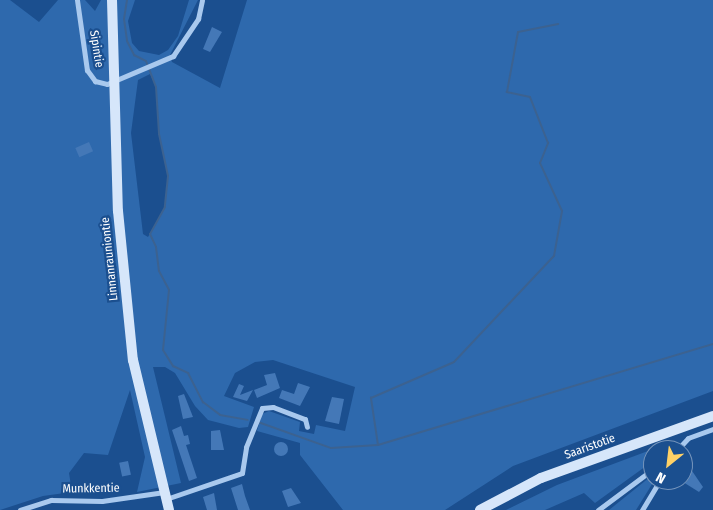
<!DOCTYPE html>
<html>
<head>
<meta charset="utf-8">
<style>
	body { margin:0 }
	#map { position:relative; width:713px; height:510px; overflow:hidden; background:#1b4f8f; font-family:"Fira Sans Condensed",sans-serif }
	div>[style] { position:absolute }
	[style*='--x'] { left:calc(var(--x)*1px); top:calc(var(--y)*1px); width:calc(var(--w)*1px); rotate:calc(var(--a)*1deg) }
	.green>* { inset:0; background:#2e69ad }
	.stream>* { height:2px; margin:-1px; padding:0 1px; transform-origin:1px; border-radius:1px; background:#3c6290 }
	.building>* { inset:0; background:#4478b7; transform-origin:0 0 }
	.round { border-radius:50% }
	.street>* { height:5px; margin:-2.5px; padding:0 2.5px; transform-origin:2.5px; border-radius:2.5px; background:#a9c9ee }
	.secondary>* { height:10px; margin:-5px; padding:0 5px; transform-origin:5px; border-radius:5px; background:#d6e6fa }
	span { translate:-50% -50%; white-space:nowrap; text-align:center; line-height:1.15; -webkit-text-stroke:4.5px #1b4f8f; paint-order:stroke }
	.street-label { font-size:12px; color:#fff }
	.north { position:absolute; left:643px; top:440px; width:50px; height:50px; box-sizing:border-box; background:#1b4f8f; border:1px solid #7695bc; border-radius:50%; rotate:209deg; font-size:14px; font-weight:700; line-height:20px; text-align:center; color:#fff }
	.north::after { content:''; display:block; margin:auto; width:18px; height:22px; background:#ffd166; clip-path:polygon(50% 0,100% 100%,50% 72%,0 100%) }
</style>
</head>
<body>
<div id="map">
	<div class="green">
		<div style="clip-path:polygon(evenodd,0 0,10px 0,39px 22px,58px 0,85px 0,95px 11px,101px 0,135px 0,128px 21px,132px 43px,139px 51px,159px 55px,168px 50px,178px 36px,189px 0,198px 0,170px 55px,172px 62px,220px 88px,247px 0,713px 0,713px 391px,513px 466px,445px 510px,343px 510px,300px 455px,300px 443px,257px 431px,262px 414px,269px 411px,300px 422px,299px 431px,314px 434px,316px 425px,345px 431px,355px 387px,273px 360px,255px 362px,235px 373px,224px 396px,254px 407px,248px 427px,239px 428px,208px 420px,195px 406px,175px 373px,165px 367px,153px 367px,181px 483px,137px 492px,145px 457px,130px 390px,108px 455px,84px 453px,69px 473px,72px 492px,43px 496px,0 510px,0 0,150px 74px,156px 87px,159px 134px,168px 176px,165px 207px,148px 237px,143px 234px,131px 133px,138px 80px,150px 74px)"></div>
		<div style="clip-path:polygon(672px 442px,666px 450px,653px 450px,653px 461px,595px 503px,584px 493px,545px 510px,506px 510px,557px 485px)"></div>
		<div style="clip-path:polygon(650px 477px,654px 481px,636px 510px,609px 510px)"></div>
	</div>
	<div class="stream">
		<div style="--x:127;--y:0;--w:19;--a:99"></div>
		<div style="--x:124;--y:19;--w:22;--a:82"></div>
		<div style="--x:127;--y:41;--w:16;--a:63"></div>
		<div style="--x:134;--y:55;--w:13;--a:27"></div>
		<div style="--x:146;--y:61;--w:28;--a:69"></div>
		<div style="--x:156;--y:87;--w:47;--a:86.3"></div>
		<div style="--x:159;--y:134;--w:43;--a:77.9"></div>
		<div style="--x:168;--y:176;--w:31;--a:96"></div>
		<div style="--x:165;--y:207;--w:31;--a:119"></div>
		<div style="--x:150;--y:234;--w:14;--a:65"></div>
		<div style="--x:156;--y:247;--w:24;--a:83"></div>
		<div style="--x:159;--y:271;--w:21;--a:62"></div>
		<div style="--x:169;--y:290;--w:60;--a:95.7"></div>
		<div style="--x:163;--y:350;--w:19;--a:58"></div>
		<div style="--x:173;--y:366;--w:17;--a:25"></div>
		<div style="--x:188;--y:373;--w:33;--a:63"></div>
		<div style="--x:203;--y:402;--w:21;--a:37"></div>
		<div style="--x:220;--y:415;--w:28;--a:10"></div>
		<div style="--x:258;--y:422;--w:77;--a:19.6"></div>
		<div style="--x:331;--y:448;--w:47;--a:-3.7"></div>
		<div style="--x:378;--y:445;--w:350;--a:-16.8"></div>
		<div style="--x:378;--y:445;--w:48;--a:-98.5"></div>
		<div style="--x:371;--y:398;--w:90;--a:-23.4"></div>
		<div style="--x:454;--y:362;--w:146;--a:-46.7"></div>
		<div style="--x:554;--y:256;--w:46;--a:-79.9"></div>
		<div style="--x:562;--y:211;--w:53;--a:-114.6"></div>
		<div style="--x:540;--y:163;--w:22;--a:-68"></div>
		<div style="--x:548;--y:143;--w:49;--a:-111.4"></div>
		<div style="--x:530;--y:97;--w:24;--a:-168"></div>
		<div style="--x:507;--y:92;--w:61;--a:-79.6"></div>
		<div style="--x:518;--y:32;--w:41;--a:-11.3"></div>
	</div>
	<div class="building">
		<div style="clip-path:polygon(212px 27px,222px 32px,210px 52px,203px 49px)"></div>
		<div style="left:89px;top:142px;width:10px;height:15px;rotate:66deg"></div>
		<div style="clip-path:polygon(275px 373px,280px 388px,257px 398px,254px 390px,267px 385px,264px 375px)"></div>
		<div style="clip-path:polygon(298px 383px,310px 387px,300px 406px,279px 398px,282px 390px,294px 394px)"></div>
		<div style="clip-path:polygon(239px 384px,244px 386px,240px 395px,253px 390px,247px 401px,233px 397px)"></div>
		<div style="clip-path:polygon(184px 394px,193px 417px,183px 419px,178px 396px)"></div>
		<div style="clip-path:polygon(332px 397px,344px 399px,339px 424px,325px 421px)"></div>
		<div style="clip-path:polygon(181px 426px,184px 436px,188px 435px,190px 444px,186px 445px,197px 478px,189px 481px,172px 430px)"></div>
		<div style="clip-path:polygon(220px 430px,224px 450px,211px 450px,211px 431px)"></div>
		<div class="round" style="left:274px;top:442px;width:14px;height:14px"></div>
		<div style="left:128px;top:461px;width:14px;height:9px;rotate:78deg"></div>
		<div style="clip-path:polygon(690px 468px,703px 487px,699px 492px,683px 482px)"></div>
		<div style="clip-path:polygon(242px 484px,245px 496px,250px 510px,238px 510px,231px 488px)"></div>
		<div style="clip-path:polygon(291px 488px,301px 503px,288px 507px,282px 491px)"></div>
		<div style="clip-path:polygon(214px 493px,217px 510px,207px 510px,203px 497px)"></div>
	</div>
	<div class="street">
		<div style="--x:77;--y:0;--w:71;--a:81.9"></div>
		<div style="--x:87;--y:70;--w:14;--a:54"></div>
		<div style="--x:95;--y:81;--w:12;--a:14"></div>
		<div style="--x:107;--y:84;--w:72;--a:-23"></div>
		<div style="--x:173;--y:56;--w:45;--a:-56"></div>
		<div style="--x:198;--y:19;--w:19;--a:-78"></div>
		<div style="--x:677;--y:450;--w:16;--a:-47"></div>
		<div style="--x:688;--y:438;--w:27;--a:-20"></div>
		<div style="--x:166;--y:499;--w:80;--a:-18.9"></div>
		<div style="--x:242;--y:473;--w:26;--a:-81"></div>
		<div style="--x:246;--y:447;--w:42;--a:-67.7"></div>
		<div style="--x:262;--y:408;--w:11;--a:-5"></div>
		<div style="--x:273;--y:407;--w:34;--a:21"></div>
		<div style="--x:305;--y:419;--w:8;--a:76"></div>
		<div style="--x:20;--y:510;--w:33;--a:-18"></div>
		<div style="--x:51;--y:500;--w:51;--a:1.1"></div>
		<div style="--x:102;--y:501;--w:63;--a:-8.3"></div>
		<div style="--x:598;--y:510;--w:69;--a:-36.7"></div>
		<div style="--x:642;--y:510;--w:35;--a:-59"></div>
	</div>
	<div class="secondary">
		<div style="--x:112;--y:0;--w:211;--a:88.4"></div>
		<div style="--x:118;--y:211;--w:150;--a:84.3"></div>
		<div style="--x:133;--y:360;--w:154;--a:76.5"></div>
		<div style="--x:480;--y:510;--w:69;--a:-27.7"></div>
		<div style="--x:541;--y:478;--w:183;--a:-19.8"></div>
	</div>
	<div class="street-label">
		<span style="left:96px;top:49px;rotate:81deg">Sipintie</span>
		<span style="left:110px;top:259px;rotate:-96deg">Linnanrauniontie</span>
		<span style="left:590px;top:447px;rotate:-20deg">Saaristotie</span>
		<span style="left:91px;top:489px;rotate:-1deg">Munkkentie</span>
	</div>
	<div class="north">N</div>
</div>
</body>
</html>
